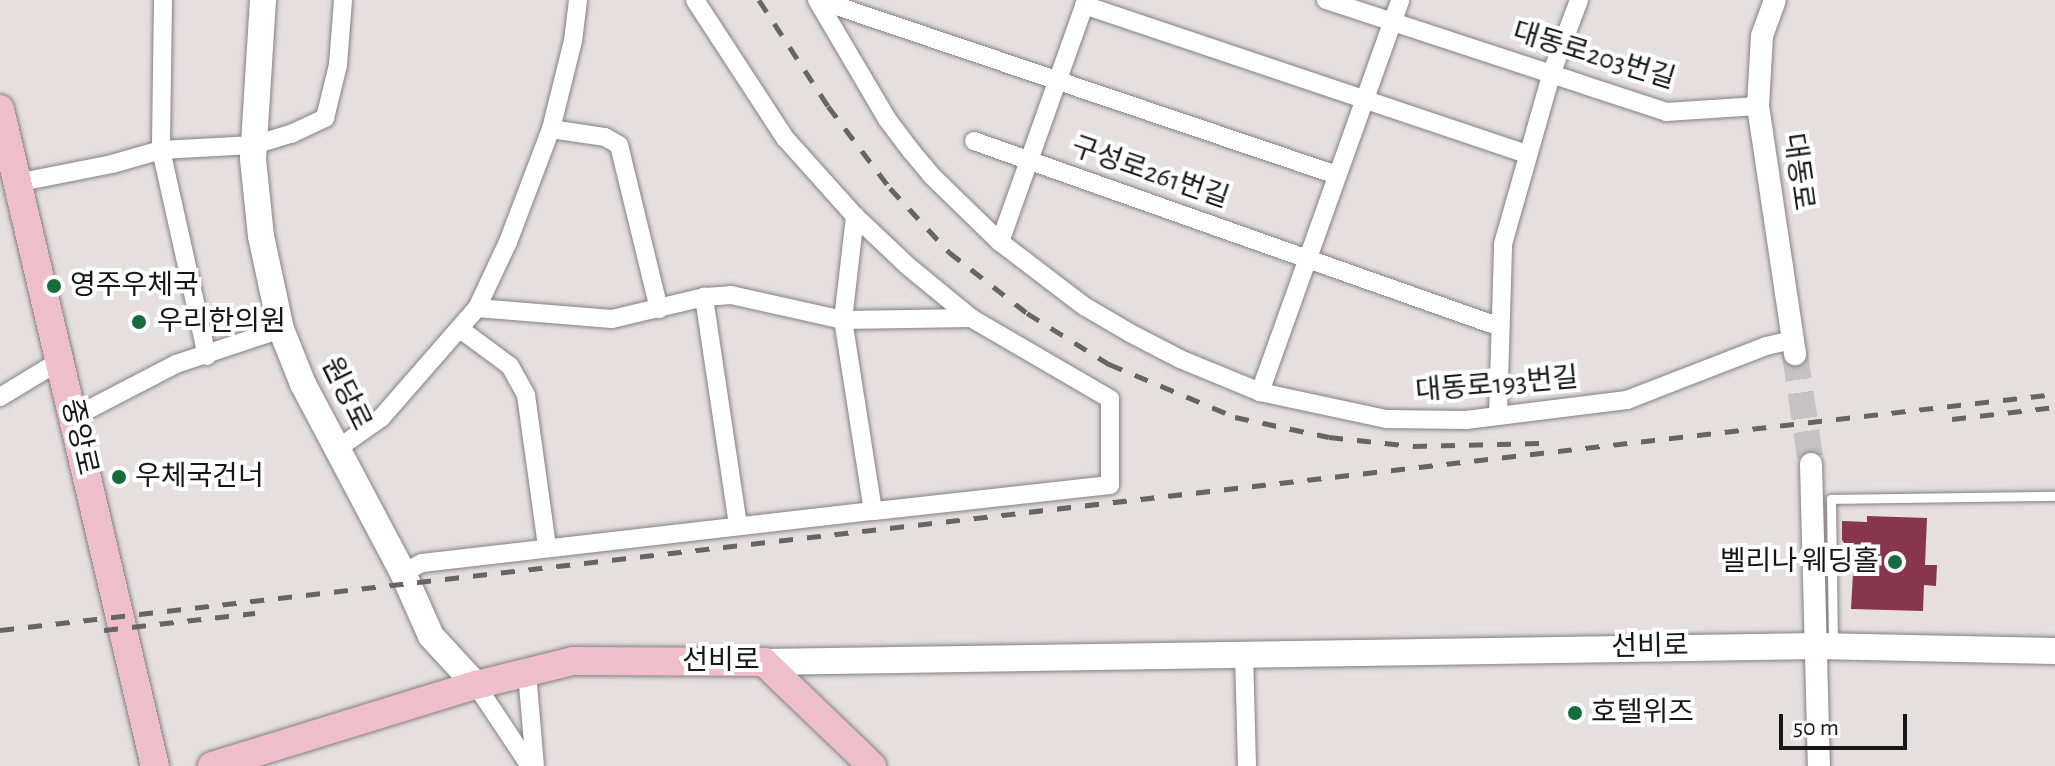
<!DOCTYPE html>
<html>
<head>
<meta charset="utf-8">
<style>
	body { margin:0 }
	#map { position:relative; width:2055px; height:766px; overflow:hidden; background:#e5dfe0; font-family:"Alegreya Sans","Noto Sans KR",sans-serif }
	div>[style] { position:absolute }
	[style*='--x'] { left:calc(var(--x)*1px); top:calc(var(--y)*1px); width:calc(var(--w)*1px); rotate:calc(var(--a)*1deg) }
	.building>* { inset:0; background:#89354f }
	.secondary-tunnel>* { height:26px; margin-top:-13px; transform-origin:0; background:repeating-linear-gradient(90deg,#c6c1c2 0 26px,transparent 0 39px) }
	.roads { filter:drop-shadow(0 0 2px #857f80) drop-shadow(0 0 2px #857f80) }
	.service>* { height:9px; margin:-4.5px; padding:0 4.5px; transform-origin:4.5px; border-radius:4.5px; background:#fff }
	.minor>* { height:18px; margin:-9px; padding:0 9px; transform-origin:9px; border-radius:9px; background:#fff }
	.tertiary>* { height:22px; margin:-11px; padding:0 11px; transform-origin:11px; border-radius:11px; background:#fff }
	.secondary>* { height:26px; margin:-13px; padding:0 13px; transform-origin:13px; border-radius:13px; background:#fff }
	.primary>* { height:28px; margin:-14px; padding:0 14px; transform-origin:14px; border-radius:14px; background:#eebeca }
	.rail>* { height:5px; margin-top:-2.5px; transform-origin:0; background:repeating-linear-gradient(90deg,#676464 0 14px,transparent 0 28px) }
	.dots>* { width:22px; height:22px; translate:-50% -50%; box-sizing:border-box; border:4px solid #fff; border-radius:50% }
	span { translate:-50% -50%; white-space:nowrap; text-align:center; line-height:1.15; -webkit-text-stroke:8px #fff; paint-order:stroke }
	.street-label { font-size:28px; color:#181616 }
	.poi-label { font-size:28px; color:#181616 }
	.left { translate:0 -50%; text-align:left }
	.right { translate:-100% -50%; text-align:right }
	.scale { position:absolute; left:1779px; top:714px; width:128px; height:36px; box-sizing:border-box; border:4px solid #181616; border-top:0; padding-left:10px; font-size:24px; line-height:28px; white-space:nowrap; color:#181616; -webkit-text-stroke:6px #fff; paint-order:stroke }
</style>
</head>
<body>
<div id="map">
	<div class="building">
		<div style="clip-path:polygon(1867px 516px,1927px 518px,1925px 565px,1937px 565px,1936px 586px,1924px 585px,1923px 611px,1851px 609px,1853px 573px,1866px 574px,1842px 540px,1842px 521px,1867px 522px)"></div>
	</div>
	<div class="secondary-tunnel">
		<div style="--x:1795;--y:354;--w:111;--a:81.7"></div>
	</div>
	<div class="roads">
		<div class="service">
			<div style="--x:1833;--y:644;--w:145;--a:-90.8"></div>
			<div style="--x:1831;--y:499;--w:224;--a:-0.8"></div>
		</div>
		<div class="minor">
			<div style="--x:163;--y:0;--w:150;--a:90.8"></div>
			<div style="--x:161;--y:150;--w:211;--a:77.4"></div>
			<div style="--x:695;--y:0;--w:165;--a:56.9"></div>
			<div style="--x:785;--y:138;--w:105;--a:48.1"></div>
			<div style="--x:855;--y:216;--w:74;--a:43.4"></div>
			<div style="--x:909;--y:267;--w:80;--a:39.4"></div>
			<div style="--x:971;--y:318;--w:161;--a:30.2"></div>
			<div style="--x:1110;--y:399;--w:86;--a:90"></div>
			<div style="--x:1110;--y:485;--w:238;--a:173.7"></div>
			<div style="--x:873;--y:511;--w:193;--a:-98.9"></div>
			<div style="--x:843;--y:320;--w:105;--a:-83.4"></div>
			<div style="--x:817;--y:0;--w:138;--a:59.5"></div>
			<div style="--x:887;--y:119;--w:41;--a:52.9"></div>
			<div style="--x:912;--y:152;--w:30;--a:50"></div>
			<div style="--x:931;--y:175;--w:96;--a:44.2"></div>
			<div style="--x:1000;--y:242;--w:106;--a:37.3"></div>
			<div style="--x:1084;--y:306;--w:53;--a:30.4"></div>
			<div style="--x:1130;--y:333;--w:56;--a:27.5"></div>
			<div style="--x:1180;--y:359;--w:87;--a:22.4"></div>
			<div style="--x:1260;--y:392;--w:129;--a:12.1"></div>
			<div style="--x:1386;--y:419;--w:80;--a:0.7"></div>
			<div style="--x:1466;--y:420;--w:162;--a:-7.1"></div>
			<div style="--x:1627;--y:400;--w:149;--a:-21.2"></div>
			<div style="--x:1766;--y:346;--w:28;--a:-13"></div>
			<div style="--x:819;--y:0;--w:547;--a:18.67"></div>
			<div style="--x:1326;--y:0;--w:358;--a:18.2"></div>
			<div style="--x:1666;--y:112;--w:92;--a:-3.7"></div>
			<div style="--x:1084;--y:5;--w:467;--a:18.6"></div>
			<div style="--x:551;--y:129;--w:55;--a:8.4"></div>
			<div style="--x:605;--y:137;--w:16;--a:30"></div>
			<div style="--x:619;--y:145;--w:169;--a:76.3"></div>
			<div style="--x:974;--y:141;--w:558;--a:19.47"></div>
			<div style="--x:16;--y:183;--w:98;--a:-11.2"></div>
			<div style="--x:112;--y:164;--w:51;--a:-15.9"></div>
			<div style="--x:161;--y:150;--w:93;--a:-3.1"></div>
			<div style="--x:254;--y:145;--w:39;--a:-17"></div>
			<div style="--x:291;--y:134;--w:38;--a:-25"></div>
			<div style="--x:325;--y:118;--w:55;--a:-76.2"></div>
			<div style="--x:338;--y:65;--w:65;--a:-85.6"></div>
			<div style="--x:1000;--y:242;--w:257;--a:-70.4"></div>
			<div style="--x:477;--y:308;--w:135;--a:4.7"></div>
			<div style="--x:612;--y:319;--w:95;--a:-13.4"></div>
			<div style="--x:460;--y:329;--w:62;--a:36.5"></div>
			<div style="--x:510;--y:366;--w:33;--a:61"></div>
			<div style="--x:526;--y:395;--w:153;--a:82.1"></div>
			<div style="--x:1260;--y:392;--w:416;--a:-70.3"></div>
			<div style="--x:0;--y:397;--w:71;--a:-31.2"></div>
			<div style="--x:1498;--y:416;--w:172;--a:-88.3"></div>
			<div style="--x:1503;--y:244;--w:179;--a:-74.1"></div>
			<div style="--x:1552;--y:72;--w:77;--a:-69.4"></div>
			<div style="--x:74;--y:417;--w:115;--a:-27.5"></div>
			<div style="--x:176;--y:364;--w:111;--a:-18.4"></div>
			<div style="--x:337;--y:449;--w:54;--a:-35.2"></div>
			<div style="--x:381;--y:418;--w:146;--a:-48.9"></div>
			<div style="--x:477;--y:308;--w:73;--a:-64.8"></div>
			<div style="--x:508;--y:242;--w:121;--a:-69.2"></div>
			<div style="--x:551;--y:129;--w:91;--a:-76"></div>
			<div style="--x:573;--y:41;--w:41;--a:-83"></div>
			<div style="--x:738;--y:525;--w:231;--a:-98.5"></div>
			<div style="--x:704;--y:297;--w:27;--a:-4"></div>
			<div style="--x:731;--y:295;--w:115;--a:12.6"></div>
			<div style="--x:843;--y:320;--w:128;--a:-0.9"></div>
			<div style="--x:403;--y:573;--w:21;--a:-28"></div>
			<div style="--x:422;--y:563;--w:454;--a:-6.6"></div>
			<div style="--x:1244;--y:652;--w:114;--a:88.5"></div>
			<div style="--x:527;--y:673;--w:93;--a:85.1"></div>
			<div style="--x:476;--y:685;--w:97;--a:56.3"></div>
		</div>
		<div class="tertiary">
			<div style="--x:1775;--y:0;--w:38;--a:110"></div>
			<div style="--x:1762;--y:36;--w:70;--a:93.3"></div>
			<div style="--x:1758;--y:106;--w:251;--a:81.5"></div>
			<div style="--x:1811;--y:464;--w:302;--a:88.5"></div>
		</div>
		<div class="secondary">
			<div style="--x:263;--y:0;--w:159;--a:93.6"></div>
			<div style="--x:253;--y:159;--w:77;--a:84.1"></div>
			<div style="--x:261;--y:236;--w:95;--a:77.9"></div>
			<div style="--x:281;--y:329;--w:59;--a:68.2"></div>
			<div style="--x:303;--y:384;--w:214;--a:62.1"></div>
			<div style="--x:403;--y:573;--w:69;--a:66"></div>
			<div style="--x:431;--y:636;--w:67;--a:47.4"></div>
			<div style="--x:764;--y:662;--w:1052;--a:-0.87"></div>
			<div style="--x:1816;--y:646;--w:239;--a:1.2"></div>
		</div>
		<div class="primary">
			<div style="--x:0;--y:109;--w:675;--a:76.73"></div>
			<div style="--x:212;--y:766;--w:276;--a:-17.1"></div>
			<div style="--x:476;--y:685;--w:100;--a:-13.9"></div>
			<div style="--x:573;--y:661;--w:191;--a:0.3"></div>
			<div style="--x:764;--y:662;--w:150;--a:43.9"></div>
		</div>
	</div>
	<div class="rail">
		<div style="--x:759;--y:0;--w:126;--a:56.9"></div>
		<div style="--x:828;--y:106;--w:103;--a:52.9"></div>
		<div style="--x:890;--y:188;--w:87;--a:47.3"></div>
		<div style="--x:949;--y:252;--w:99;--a:38"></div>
		<div style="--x:1027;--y:313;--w:97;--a:31.9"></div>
		<div style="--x:1109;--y:364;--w:137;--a:22.8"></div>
		<div style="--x:1235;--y:417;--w:96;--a:12"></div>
		<div style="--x:1329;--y:437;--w:84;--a:6.1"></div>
		<div style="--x:1413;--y:446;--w:128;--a:-1.3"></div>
		<div style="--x:1952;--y:419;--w:104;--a:-6.6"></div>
		<div style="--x:0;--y:630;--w:2069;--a:-6.55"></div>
		<div style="--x:104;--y:630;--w:152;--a:-6.4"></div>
	</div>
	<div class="dots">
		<div style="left:54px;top:286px;background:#176c3e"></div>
		<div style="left:139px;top:322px;background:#176c3e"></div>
		<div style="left:119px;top:477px;background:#176c3e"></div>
		<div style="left:1895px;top:562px;background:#176c3e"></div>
		<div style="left:1575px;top:713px;background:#176c3e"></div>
	</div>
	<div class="street-label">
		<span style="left:1594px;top:56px;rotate:17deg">대동로203번길</span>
		<span style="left:1798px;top:172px;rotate:82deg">대동로</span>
		<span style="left:1150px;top:173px;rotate:19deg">구성로261번길</span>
		<span style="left:1497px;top:385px;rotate:-5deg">대동로193번길</span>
		<span style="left:346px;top:394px;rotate:64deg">원당로</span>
		<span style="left:79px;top:437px;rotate:77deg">중앙로</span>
		<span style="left:1650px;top:647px;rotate:-1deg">선비로</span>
		<span style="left:721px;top:661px">선비로</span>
	</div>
	<div class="poi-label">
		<span class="left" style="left:70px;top:286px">영주우체국</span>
		<span class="left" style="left:157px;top:322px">우리한의원</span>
		<span class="left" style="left:135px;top:477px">우체국건너</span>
		<span class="right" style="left:1879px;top:562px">벨리나 웨딩홀</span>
		<span class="left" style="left:1591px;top:713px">호텔위즈</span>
	</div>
	<div class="scale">50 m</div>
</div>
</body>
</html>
